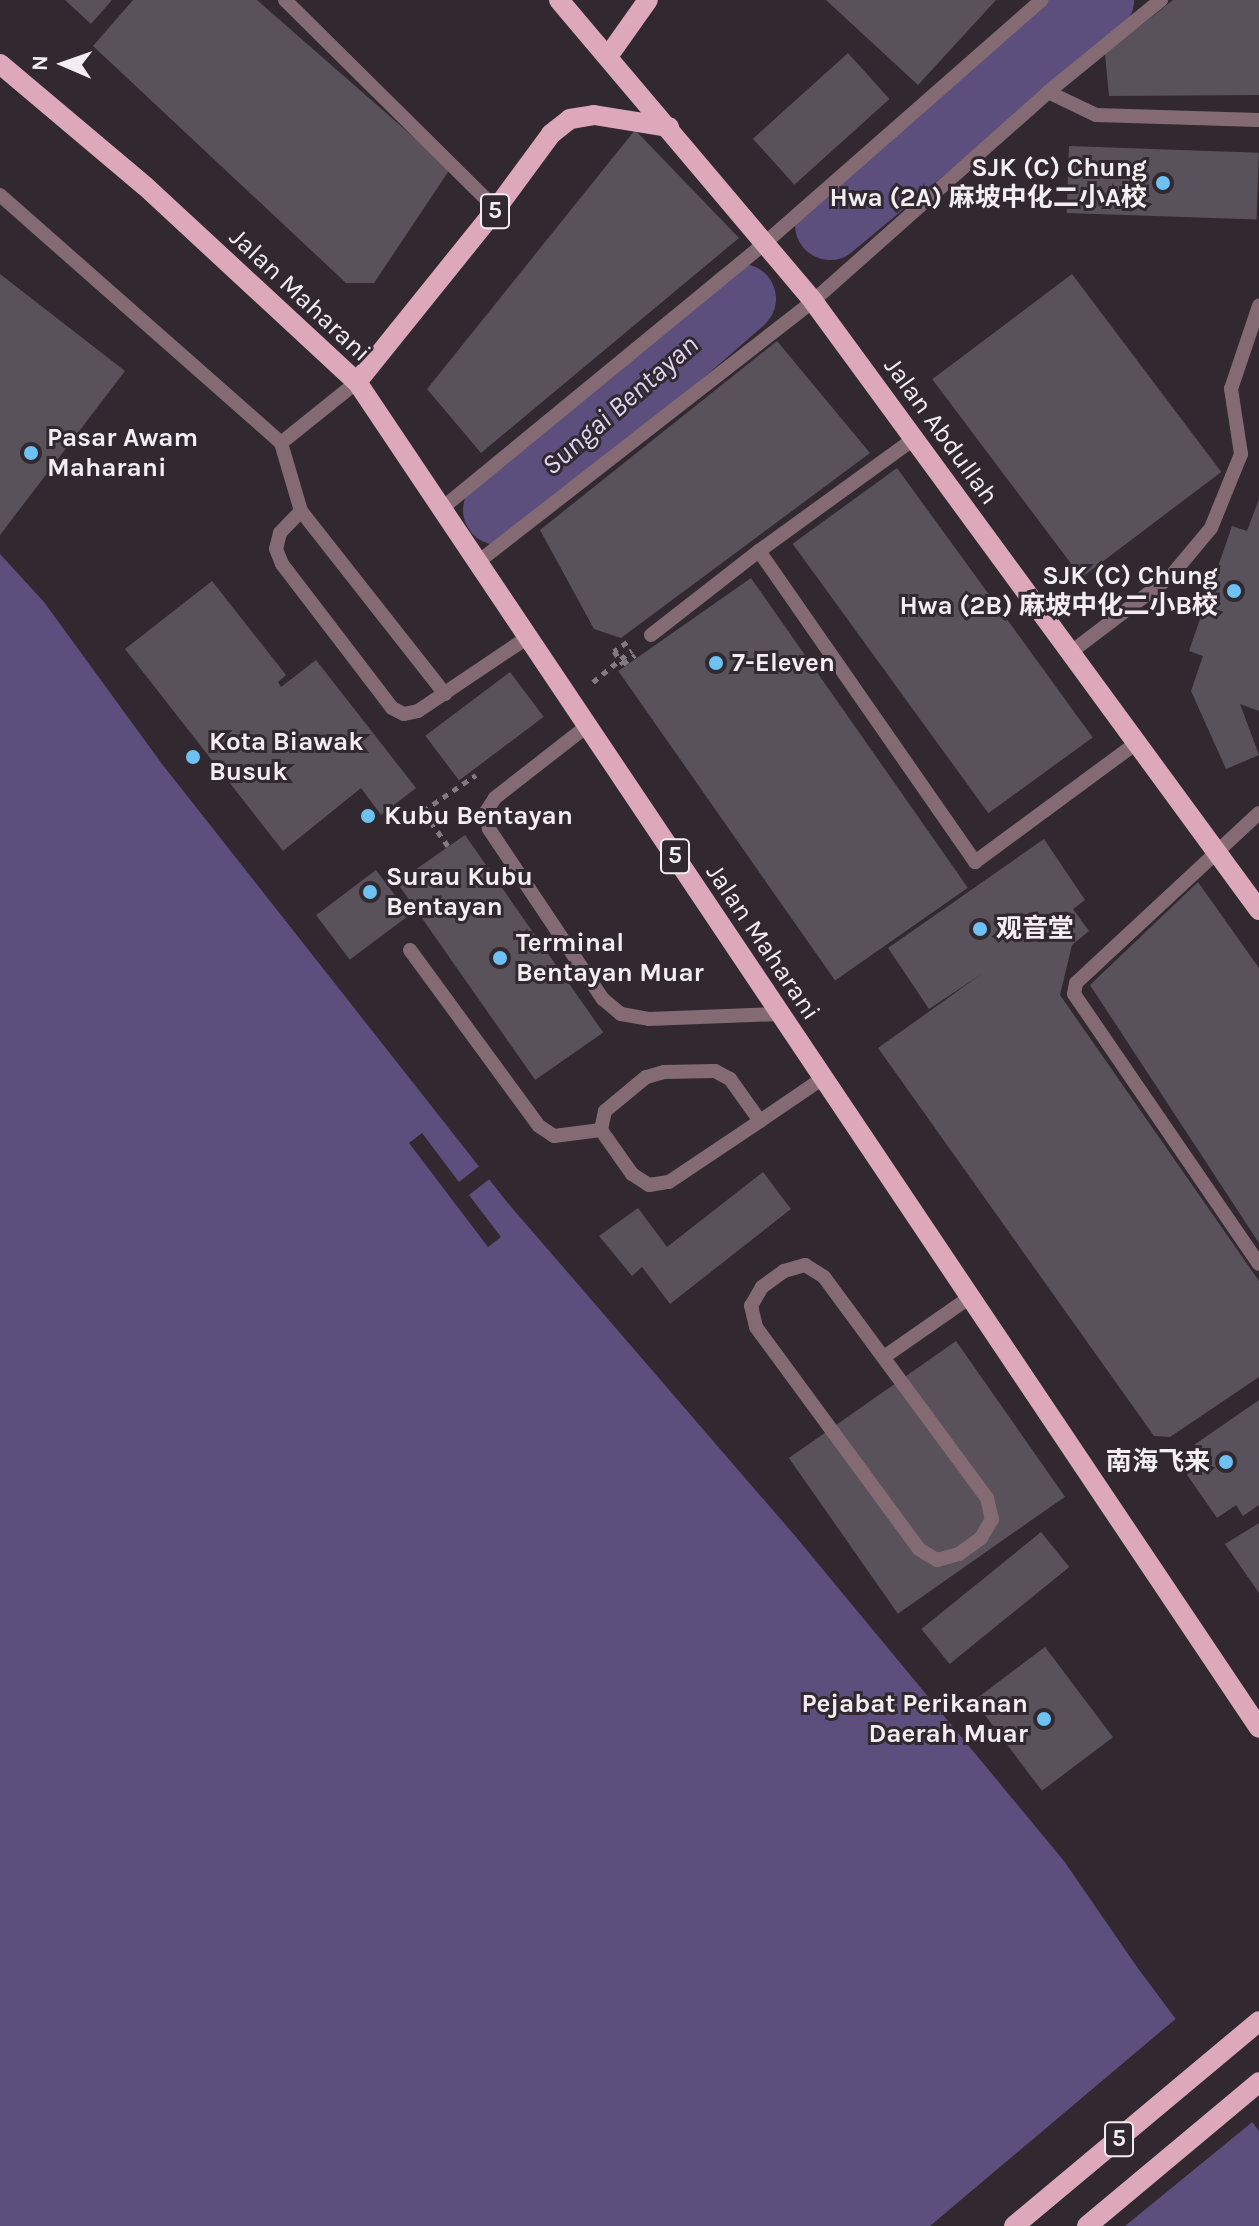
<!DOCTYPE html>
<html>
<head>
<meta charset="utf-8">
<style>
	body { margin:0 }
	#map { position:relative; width:1259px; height:2226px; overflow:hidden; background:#31292f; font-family:Karla,"Noto Sans SC",sans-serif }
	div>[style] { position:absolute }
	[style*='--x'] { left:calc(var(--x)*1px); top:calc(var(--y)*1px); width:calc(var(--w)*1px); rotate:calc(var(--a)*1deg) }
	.water>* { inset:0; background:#5c4e7d }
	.pier>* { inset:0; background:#31292f }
	.river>* { height:70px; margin:-35px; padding:0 35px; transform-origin:35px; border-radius:35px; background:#5c4e7d }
	.building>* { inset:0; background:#59525b; transform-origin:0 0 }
	.path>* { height:5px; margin-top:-2.5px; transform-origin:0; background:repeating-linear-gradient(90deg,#827b81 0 6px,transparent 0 12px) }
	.service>* { height:14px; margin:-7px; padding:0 7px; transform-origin:7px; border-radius:7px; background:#846b73 }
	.primary>* { height:20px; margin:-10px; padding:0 10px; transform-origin:10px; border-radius:10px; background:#dda9ba }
	.dots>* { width:22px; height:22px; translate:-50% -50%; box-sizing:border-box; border:4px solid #31292f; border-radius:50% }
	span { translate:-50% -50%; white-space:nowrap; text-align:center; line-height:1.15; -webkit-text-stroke:6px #31292f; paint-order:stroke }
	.shield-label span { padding:2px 6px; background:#31292f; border:2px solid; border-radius:6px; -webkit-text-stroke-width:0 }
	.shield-label { font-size:24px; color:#f3eef2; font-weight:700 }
	.poi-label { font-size:26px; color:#f3eef2; font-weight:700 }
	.right { translate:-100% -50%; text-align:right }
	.left { translate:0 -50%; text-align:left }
	.street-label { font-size:26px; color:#f3eef2 }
	.water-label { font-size:28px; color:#dcd5f3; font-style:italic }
	.north { position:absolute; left:24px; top:24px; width:80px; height:80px; -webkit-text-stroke:6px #31292f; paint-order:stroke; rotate:272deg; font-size:22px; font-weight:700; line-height:32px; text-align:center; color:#f3eef2 }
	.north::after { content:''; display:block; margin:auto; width:28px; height:36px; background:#f3eef2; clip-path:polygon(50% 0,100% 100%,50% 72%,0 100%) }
</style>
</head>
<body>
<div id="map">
	<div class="water">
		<div style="clip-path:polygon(0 554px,44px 602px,162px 764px,507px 1202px,796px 1537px,1064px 1861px,1137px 1967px,1259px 2131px,1259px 2226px,0 2226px)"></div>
	</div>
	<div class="pier">
		<div style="clip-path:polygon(422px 1133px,459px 1182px,482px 1164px,492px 1177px,469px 1195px,501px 1237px,488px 1247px,409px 1143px)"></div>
		<div style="clip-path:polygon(1179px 2016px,1256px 2119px,1125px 2226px,930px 2226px)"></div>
	</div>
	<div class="river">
		<div style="--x:830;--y:225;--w:351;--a:-39.9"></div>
		<div style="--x:498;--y:510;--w:322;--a:-41"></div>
	</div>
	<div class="building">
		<div style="clip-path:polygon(65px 0,112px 0,91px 24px)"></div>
		<div style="clip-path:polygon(133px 0,257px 0,450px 169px,374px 283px,346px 283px,93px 46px)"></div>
		<div style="clip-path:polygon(826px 0,996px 0,918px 85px)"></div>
		<div style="clip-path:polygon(1173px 0,1259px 0,1259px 95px,1109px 96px,1105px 54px)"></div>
		<div style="left:848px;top:53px;width:62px;height:128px;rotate:48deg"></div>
		<div style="clip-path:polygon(635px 130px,739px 238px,481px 453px,427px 389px)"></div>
		<div style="left:1069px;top:146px;width:190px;height:67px;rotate:2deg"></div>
		<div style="clip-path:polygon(0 274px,125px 371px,0 535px)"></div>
		<div style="left:1072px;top:274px;width:248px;height:175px;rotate:53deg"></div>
		<div style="clip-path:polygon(777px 341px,870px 453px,621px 638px,594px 629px,540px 530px)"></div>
		<div style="left:897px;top:468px;width:333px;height:129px;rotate:54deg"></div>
		<div style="clip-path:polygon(1259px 499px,1259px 711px,1240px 704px,1259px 755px,1226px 769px,1191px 691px,1203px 656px,1189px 651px,1232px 526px,1247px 531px)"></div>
		<div style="left:751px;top:578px;width:378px;height:162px;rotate:55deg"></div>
		<div style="clip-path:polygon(212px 581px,286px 675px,278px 682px,281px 687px,316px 660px,416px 788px,381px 815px,361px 788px,283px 851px,125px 649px)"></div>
		<div style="left:510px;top:672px;width:56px;height:106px;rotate:53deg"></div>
		<div style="left:465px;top:835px;width:241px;height:83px;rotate:55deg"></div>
		<div style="clip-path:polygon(1044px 839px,1085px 900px,1073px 909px,1089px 931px,1072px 945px,1060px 995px,1259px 1281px,1259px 1377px,1170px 1437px,1154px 1436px,878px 1048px,983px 973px,929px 1009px,888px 948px)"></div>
		<div style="left:376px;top:870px;width:56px;height:75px;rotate:53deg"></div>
		<div style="clip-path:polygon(1198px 882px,1259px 968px,1259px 1243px,1090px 985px)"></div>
		<div style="clip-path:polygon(763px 1172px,791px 1209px,670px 1304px,642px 1267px,632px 1276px,599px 1236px,638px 1208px,667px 1247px)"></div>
		<div style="left:956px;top:1341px;width:190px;height:204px;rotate:55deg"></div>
		<div style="clip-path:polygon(1259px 1400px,1259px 1505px,1243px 1516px,1236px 1505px,1217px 1518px,1183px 1469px,1202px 1455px,1194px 1445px)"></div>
		<div style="clip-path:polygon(1259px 1523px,1259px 1593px,1225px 1544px)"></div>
		<div style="left:1041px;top:1532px;width:45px;height:154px;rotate:51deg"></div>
		<div style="left:1045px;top:1647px;width:113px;height:89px;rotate:53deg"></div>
	</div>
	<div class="path">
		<div style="--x:627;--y:642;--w:16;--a:145"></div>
		<div style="--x:614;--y:651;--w:16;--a:55"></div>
		<div style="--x:623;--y:664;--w:15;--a:-37"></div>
		<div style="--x:593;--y:682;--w:50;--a:-39.4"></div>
		<div style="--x:448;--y:846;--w:43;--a:-125.5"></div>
		<div style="--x:423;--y:811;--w:64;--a:-34.2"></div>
	</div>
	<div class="service">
		<div style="--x:285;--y:0;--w:297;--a:44.7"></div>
		<div style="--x:1048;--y:92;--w:53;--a:25.6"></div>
		<div style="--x:1096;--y:115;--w:163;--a:1.8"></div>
		<div style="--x:0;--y:195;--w:375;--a:41.4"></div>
		<div style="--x:281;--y:443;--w:71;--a:73.6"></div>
		<div style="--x:301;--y:511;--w:30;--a:134"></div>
		<div style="--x:280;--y:533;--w:16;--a:104"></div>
		<div style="--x:276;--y:549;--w:16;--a:68"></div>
		<div style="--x:282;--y:564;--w:181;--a:52.6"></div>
		<div style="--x:392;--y:708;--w:13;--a:27"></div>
		<div style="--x:404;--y:714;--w:14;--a:-12"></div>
		<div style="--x:418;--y:711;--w:133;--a:-33.9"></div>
		<div style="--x:281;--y:443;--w:97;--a:-38.8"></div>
		<div style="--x:440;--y:510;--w:421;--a:-39.4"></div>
		<div style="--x:765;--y:243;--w:368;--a:-41.3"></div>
		<div style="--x:301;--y:511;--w:233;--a:51.8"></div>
		<div style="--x:759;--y:551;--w:379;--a:55.2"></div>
		<div style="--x:975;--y:862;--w:202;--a:-36.4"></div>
		<div style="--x:478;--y:562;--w:425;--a:-37.9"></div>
		<div style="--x:813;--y:301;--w:314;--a:-41.6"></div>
		<div style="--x:1048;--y:92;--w:146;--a:-39.2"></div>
		<div style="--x:651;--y:635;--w:137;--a:-37.9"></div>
		<div style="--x:759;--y:551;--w:191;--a:-35.9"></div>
		<div style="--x:1071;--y:652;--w:126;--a:-37.2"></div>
		<div style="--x:1171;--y:576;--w:62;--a:-50.2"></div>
		<div style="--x:1211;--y:528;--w:80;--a:-67.9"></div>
		<div style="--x:1241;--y:454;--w:66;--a:-98.7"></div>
		<div style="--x:1231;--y:389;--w:88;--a:-71.4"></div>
		<div style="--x:587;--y:726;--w:117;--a:142"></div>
		<div style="--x:495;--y:798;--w:17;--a:123"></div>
		<div style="--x:486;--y:812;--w:17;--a:80"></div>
		<div style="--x:489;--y:829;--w:205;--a:56.2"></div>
		<div style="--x:603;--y:999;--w:23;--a:40"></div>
		<div style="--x:621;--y:1014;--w:28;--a:10"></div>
		<div style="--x:649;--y:1019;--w:132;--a:-2.2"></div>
		<div style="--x:1259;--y:813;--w:231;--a:137.1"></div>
		<div style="--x:1090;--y:970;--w:19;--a:137"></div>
		<div style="--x:1076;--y:983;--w:11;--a:100"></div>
		<div style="--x:1074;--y:994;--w:327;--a:55.6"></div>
		<div style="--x:410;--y:950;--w:218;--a:53.8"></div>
		<div style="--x:539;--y:1126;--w:18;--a:34"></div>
		<div style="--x:554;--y:1136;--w:47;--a:-7.3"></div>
		<div style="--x:760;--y:1121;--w:52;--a:-125.5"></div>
		<div style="--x:730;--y:1079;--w:17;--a:-152"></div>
		<div style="--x:715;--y:1071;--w:51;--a:178.9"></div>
		<div style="--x:664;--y:1072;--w:19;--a:164"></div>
		<div style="--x:646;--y:1077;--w:53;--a:140.3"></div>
		<div style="--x:605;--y:1111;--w:19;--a:102"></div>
		<div style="--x:601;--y:1130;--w:54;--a:54.8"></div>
		<div style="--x:632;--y:1174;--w:20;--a:33"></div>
		<div style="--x:649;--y:1185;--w:20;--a:-9"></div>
		<div style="--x:669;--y:1182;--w:110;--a:-33.8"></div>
		<div style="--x:760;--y:1121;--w:76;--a:-34.3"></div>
		<div style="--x:805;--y:1265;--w:22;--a:32"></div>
		<div style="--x:824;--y:1277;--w:275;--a:53.6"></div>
		<div style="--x:987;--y:1498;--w:22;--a:77"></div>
		<div style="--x:992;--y:1519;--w:22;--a:120"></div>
		<div style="--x:981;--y:1538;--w:27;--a:144"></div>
		<div style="--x:959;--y:1554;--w:23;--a:165"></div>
		<div style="--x:937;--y:1560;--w:21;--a:-149"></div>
		<div style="--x:919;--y:1549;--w:275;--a:-126.3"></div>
		<div style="--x:756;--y:1327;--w:22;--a:-103"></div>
		<div style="--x:751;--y:1306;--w:22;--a:-60"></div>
		<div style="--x:762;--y:1287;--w:27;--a:-36"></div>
		<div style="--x:784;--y:1271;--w:22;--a:-16"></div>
		<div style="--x:884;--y:1357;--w:105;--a:-34.9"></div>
	</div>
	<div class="primary">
		<div style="--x:559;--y:0;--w:394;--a:49.8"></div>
		<div style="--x:813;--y:301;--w:755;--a:53.78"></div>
		<div style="--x:609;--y:55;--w:67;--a:-54.7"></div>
		<div style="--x:0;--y:64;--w:189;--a:40.1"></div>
		<div style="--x:145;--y:186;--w:289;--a:42.8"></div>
		<div style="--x:357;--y:382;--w:1620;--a:56.17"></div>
		<div style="--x:357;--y:382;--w:222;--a:-51.2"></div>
		<div style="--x:496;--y:209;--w:93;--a:-53.7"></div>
		<div style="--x:551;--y:134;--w:24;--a:-38"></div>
		<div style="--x:570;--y:119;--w:24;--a:-9"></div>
		<div style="--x:594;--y:115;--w:76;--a:9.1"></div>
		<div style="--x:1014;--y:2226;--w:319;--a:-39.9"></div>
		<div style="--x:1087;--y:2226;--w:224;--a:-39.9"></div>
	</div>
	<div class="dots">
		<div style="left:1163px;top:183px;background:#6ec2f3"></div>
		<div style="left:31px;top:453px;background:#6ec2f3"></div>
		<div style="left:1234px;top:591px;background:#6ec2f3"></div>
		<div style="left:716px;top:663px;background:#6ec2f3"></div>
		<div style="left:193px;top:757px;background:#6ec2f3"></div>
		<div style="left:368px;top:816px;background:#6ec2f3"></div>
		<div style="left:370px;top:892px;background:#6ec2f3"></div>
		<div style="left:980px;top:929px;background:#6ec2f3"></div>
		<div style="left:500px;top:958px;background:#6ec2f3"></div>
		<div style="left:1226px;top:1462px;background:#6ec2f3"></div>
		<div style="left:1044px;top:1719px;background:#6ec2f3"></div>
	</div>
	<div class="shield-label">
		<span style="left:495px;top:211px">5</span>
		<span style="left:675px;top:856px">5</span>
		<span style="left:1119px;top:2139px">5</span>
	</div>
	<div class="poi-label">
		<span class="right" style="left:1147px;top:183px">SJK (C) Chung<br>Hwa (2A) 麻坡中化二小A校</span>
		<span class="left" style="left:47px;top:453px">Pasar Awam<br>Maharani</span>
		<span class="right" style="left:1218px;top:591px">SJK (C) Chung<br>Hwa (2B) 麻坡中化二小B校</span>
		<span class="left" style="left:732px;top:663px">7-Eleven</span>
		<span class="left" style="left:209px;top:757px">Kota Biawak<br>Busuk</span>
		<span class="left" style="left:384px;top:816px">Kubu Bentayan</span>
		<span class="left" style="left:386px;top:892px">Surau Kubu<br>Bentayan</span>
		<span class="left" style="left:996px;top:929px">观音堂</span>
		<span class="left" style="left:516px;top:958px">Terminal<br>Bentayan Muar</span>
		<span class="right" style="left:1210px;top:1462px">南海飞来</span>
		<span class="right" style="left:1028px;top:1719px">Pejabat Perikanan<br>Daerah Muar</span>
	</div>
	<div class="street-label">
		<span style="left:300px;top:295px;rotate:43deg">Jalan Maharani</span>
		<span style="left:941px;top:431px;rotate:54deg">Jalan Abdullah</span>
		<span style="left:763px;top:942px;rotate:56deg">Jalan Maharani</span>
	</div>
	<div class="water-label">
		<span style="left:620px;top:405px;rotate:-41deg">Sungai Bentayan</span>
	</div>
	<div class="north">N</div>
</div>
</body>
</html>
